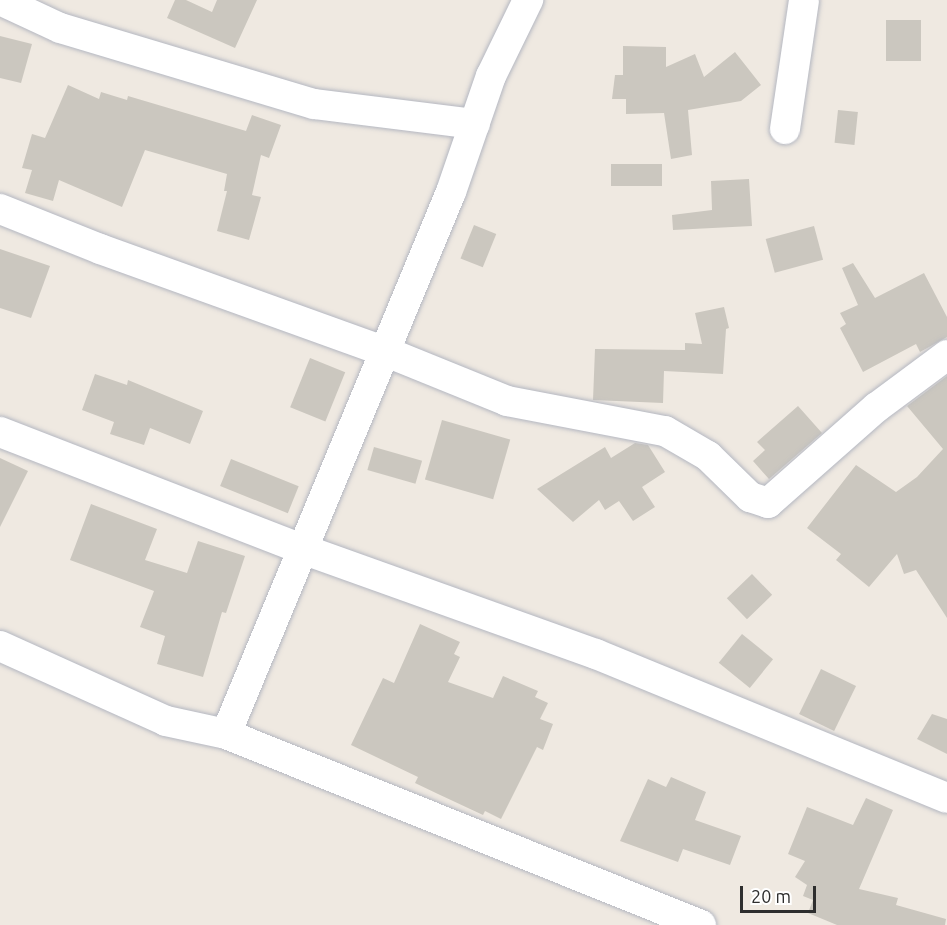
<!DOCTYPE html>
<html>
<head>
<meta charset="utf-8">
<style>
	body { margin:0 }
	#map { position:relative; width:947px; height:925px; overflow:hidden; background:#efe9e1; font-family:Ubuntu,sans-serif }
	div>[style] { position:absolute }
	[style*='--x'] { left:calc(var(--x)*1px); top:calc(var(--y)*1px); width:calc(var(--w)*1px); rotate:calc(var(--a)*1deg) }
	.building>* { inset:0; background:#cbc7bf; transform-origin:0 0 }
	.roads { filter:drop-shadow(0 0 2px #b4b7c1) drop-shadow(0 0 2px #b4b7c1) }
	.minor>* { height:30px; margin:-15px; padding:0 15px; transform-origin:15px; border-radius:15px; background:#fff }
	span { translate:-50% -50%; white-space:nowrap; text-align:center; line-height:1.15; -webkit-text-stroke:5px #fff; paint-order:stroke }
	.scale { position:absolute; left:740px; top:886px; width:76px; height:27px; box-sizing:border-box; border:3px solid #2e2e2e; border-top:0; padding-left:8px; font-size:18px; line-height:21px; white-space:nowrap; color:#2e2e2e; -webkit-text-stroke:4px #fff; paint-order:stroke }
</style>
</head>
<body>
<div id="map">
	<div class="building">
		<div style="clip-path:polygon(175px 0,186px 0,212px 12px,217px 0,257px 0,235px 48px,167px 18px)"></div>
		<div style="left:886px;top:20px;width:35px;height:41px"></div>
		<div style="clip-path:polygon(0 36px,32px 44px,21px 83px,0 78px)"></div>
		<div style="clip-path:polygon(623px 46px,666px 47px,666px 67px,695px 54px,704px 77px,735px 52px,761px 85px,741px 101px,688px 110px,692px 155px,671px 159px,664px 113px,626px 114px,626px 99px,612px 99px,615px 75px,623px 75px)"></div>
		<div style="clip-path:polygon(68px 85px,99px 99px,101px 92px,127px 100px,128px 96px,246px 131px,252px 115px,281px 125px,269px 158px,261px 155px,252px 195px,261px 197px,249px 240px,217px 231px,227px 191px,224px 191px,227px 174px,145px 150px,122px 207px,59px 180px,53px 201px,25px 193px,32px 170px,22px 168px,32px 134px,45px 138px)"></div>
		<div style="left:838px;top:110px;width:20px;height:33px;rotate:6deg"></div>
		<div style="left:662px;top:164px;width:22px;height:51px;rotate:90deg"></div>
		<div style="clip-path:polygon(749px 179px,752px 226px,673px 230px,672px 215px,712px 210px,711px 181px)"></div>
		<div style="left:474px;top:225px;width:24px;height:36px;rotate:22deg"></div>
		<div style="left:814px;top:226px;width:35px;height:50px;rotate:75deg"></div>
		<div style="clip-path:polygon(0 249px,50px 266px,31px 318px,0 308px)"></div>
		<div style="clip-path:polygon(853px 263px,875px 298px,924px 273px,947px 317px,947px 337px,920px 352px,916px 344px,863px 372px,840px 328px,846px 324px,840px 313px,858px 305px,842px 268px)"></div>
		<div style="clip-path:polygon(724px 307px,729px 328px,726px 329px,723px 374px,664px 371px,663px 403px,593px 400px,595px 349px,685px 350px,685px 343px,702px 344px,695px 313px)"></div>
		<div style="left:310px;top:358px;width:38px;height:53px;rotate:22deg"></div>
		<div style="clip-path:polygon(95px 374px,127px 385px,128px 380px,203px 411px,190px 444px,150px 428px,144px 445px,110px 434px,114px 422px,82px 410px)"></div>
		<div style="clip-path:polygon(947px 376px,947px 618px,916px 570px,904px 574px,897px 554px,869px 587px,836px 560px,841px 554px,807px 528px,856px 465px,896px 492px,917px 477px,943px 449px,907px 406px)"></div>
		<div style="clip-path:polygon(798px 406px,822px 433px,769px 479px,753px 461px,765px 450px,757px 442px)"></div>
		<div style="left:442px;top:420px;width:71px;height:62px;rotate:16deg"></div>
		<div style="clip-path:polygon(635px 443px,648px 445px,665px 472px,642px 487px,655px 507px,633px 521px,619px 501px,605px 510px,599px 500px,573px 522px,537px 489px,605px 447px,611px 458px)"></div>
		<div style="left:374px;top:447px;width:50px;height:24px;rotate:16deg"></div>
		<div style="clip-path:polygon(0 458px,28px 471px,0 527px)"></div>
		<div style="left:231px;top:459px;width:73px;height:29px;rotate:22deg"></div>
		<div style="clip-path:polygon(91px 504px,157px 529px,145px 560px,187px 573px,198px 541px,245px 556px,226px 613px,222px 612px,203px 677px,157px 664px,165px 636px,140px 627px,154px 591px,70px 560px)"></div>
		<div style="left:752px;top:574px;width:29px;height:35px;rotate:46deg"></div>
		<div style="clip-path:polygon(420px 624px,460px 642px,454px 654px,460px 657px,448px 682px,493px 698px,503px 676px,538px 691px,535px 697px,548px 703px,540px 719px,553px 724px,543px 750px,537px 747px,501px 819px,485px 811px,483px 815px,438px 794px,415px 783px,418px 777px,351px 745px,383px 678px,394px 683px)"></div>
		<div style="left:742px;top:634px;width:40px;height:37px;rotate:39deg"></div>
		<div style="left:821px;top:669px;width:39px;height:50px;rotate:26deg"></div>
		<div style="clip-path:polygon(932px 714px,947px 719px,947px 754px,917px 739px)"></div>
		<div style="clip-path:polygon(671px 777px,706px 792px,695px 820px,741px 836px,730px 865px,683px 849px,678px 862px,620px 841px,648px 779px,666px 787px)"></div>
		<div style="clip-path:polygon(866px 798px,893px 810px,859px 889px,898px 898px,896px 905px,946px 919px,945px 925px,837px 925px,808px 913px,813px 900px,803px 896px,807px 885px,795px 877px,805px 861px,788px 854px,807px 807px,853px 825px)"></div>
	</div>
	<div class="roads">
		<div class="minor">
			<div style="--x:0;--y:0;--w:66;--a:25"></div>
			<div style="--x:60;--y:28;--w:265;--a:16.7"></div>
			<div style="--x:314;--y:104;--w:162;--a:7.1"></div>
			<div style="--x:785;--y:129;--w:130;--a:-81.6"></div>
			<div style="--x:0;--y:209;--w:108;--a:21.8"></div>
			<div style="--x:100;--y:249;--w:302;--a:19.8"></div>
			<div style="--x:384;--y:351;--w:133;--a:22.1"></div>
			<div style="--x:507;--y:401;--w:161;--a:10.8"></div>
			<div style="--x:665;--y:431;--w:50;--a:30.2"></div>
			<div style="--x:708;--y:456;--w:59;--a:44.3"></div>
			<div style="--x:750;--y:497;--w:19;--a:18"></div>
			<div style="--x:768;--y:503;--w:145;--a:-41.4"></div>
			<div style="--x:877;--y:407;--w:87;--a:-36.6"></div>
			<div style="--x:0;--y:432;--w:324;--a:21.2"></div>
			<div style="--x:302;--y:549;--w:312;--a:19.7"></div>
			<div style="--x:596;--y:654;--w:379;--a:22.3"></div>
			<div style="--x:0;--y:646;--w:182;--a:24.3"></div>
			<div style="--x:166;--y:721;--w:61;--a:12.2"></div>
			<div style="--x:226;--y:734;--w:512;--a:21.91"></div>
			<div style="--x:226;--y:734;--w:587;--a:-67.46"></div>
			<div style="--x:451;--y:192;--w:123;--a:-71"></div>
			<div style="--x:491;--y:76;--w:85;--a:-64"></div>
		</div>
	</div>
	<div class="scale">20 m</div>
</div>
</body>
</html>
